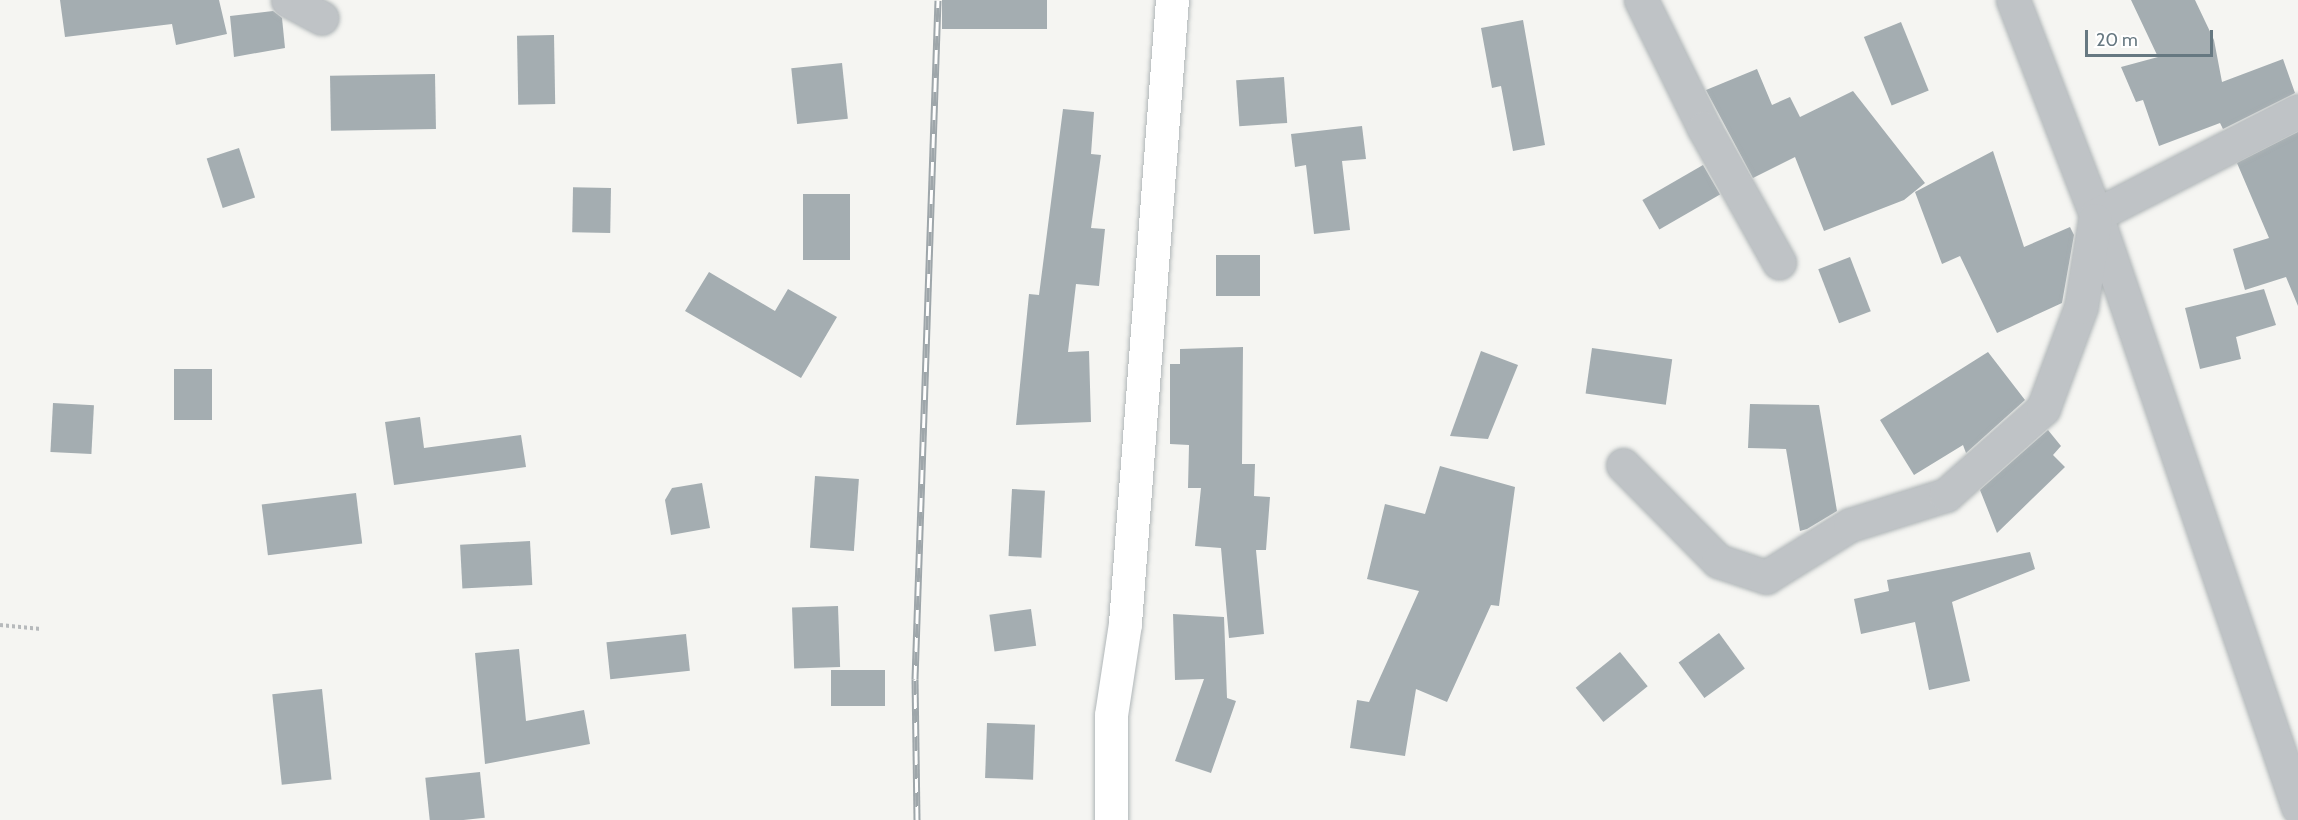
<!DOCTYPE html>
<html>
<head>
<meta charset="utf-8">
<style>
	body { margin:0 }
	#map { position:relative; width:2298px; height:820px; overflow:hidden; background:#f5f5f2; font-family:Cabin,sans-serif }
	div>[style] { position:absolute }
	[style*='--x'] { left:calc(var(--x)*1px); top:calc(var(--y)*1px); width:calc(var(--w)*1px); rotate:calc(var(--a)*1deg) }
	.building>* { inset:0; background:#a4adb1; transform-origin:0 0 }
	.path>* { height:4px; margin-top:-2px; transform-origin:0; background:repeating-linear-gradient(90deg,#b7babc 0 3px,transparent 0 6px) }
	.roads { filter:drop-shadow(0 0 2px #b0b6b8) drop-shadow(0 0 2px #b0b6b8) }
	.minor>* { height:33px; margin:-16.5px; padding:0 16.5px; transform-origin:16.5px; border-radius:16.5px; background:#bfc3c6 }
	.primary>* { height:33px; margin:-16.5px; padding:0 16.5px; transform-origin:16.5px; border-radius:16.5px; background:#fff }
	.rail>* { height:7px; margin-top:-3.5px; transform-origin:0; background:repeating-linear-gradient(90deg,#fff 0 14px,#9ea6aa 0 28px); box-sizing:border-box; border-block:2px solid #9ea6aa }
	span { translate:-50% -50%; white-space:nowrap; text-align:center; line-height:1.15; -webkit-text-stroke:6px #fff; paint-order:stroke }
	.scale { position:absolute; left:2085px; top:30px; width:128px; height:27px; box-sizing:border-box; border:3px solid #667881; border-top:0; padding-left:8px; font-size:18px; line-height:21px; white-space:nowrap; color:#667881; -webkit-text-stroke:4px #fff; paint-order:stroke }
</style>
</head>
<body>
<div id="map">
	<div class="building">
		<div style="clip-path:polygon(60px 0,219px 0,227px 34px,176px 45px,172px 24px,65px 37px)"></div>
		<div style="left:942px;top:0;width:105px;height:29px"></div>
		<div style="clip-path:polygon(2131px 0,2195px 0,2214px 40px,2222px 82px,2283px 59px,2295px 93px,2223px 129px,2220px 123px,2159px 146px,2143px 100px,2136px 102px,2121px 67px,2158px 57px)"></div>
		<div style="clip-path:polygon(273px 11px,282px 18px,285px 48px,234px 57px,230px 16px)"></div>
		<div style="clip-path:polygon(1523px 20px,1545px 145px,1513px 151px,1501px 86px,1492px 88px,1481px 28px)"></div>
		<div style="left:1901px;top:22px;width:74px;height:40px;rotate:68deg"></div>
		<div style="left:554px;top:35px;width:69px;height:37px;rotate:89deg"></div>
		<div style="left:842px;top:63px;width:56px;height:51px;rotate:84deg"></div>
		<div style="clip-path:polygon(1757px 69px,1772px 105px,1790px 97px,1800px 117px,1853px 91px,1925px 183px,1904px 200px,1824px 231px,1795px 157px,1753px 178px,1706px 90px)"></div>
		<div style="left:435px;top:74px;width:55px;height:105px;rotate:89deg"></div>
		<div style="left:1284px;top:77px;width:46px;height:48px;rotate:86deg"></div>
		<div style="clip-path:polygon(1063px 109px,1094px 112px,1091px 154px,1101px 155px,1091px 228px,1105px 229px,1099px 286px,1076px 284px,1068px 352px,1089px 351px,1091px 422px,1016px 425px,1029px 294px,1039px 295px)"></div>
		<div style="clip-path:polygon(1362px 126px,1366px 159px,1342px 161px,1350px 230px,1314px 234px,1306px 165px,1295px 167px,1291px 134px)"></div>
		<div style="clip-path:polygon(2298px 132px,2298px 306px,2286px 277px,2245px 290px,2233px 249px,2269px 238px,2237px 163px)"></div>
		<div style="left:239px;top:148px;width:52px;height:34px;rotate:72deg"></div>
		<div style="clip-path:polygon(1993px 151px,2024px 247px,2070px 227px,2074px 235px,2062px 303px,1997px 333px,1960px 256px,1942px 264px,1915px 192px)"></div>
		<div style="left:1703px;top:165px;width:34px;height:70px;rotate:60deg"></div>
		<div style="left:611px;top:188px;width:45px;height:38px;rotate:91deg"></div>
		<div style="left:803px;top:194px;width:47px;height:66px"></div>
		<div style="left:1216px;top:255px;width:44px;height:41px"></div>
		<div style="left:1850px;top:257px;width:58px;height:34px;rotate:69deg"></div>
		<div style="clip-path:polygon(709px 272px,775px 311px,788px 289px,837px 317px,801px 378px,685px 311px)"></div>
		<div style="clip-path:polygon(2264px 289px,2276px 325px,2236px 337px,2241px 359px,2200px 369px,2185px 308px)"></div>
		<div style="clip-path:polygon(1243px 347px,1242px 464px,1255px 464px,1254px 496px,1270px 497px,1266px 550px,1256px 550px,1264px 634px,1229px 638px,1221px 548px,1195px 546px,1201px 488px,1188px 488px,1189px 445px,1170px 444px,1170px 364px,1180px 364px,1180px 349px)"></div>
		<div style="left:1592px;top:348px;width:81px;height:46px;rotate:8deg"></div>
		<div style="clip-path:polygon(1481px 351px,1518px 365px,1488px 439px,1450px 436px)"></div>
		<div style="clip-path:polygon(1988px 352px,2025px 400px,1966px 453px,1963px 445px,1914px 475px,1880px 420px)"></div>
		<div style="left:174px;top:369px;width:38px;height:51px"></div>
		<div style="left:53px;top:403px;width:41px;height:49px;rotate:3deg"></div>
		<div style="clip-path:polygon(1750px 404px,1819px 405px,1837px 511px,1807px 529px,1800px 531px,1786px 449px,1748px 448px)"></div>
		<div style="clip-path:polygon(420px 417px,424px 448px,521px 435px,526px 467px,394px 485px,385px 422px)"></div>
		<div style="clip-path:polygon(2048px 430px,2061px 446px,2053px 455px,2065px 467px,1997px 533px,1980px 490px)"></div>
		<div style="clip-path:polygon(1440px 466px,1515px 487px,1499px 606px,1491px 605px,1447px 702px,1416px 689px,1405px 756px,1350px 748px,1357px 700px,1369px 702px,1419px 591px,1367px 579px,1385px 504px,1425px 514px)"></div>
		<div style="left:815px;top:476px;width:44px;height:72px;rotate:4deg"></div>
		<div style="clip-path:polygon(702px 483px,710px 528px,671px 535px,665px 500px,672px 488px)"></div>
		<div style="left:1012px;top:489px;width:33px;height:67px;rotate:3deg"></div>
		<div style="left:356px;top:493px;width:51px;height:95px;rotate:83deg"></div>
		<div style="left:530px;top:541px;width:44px;height:70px;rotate:87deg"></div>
		<div style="clip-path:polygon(2030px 552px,2035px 569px,1952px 602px,1970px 681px,1929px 690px,1915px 622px,1861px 634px,1854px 599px,1889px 591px,1887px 580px)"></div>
		<div style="left:838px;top:606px;width:61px;height:46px;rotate:88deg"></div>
		<div style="left:1031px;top:609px;width:37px;height:42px;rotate:82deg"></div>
		<div style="clip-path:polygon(1173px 614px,1224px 617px,1227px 698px,1236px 701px,1211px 773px,1175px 761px,1204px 679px,1175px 680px)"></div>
		<div style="left:1719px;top:633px;width:44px;height:50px;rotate:54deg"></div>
		<div style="left:686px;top:634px;width:37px;height:80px;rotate:84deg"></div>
		<div style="clip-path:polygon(519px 649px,526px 721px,584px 710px,590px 744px,485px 764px,475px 653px)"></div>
		<div style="left:1620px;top:652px;width:44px;height:57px;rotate:51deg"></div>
		<div style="left:831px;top:670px;width:54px;height:36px"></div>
		<div style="left:322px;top:689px;width:91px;height:50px;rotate:84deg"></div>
		<div style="left:987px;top:723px;width:48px;height:55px;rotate:2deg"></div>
		<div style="left:480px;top:772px;width:46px;height:55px;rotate:84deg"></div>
	</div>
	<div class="path">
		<div style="--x:0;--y:625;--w:41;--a:5.6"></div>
	</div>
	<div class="roads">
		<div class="minor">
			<div style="--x:288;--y:0;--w:38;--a:28"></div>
			<div style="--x:1641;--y:0;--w:143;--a:63.8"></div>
			<div style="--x:1704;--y:128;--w:154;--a:60.8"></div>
			<div style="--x:2013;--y:0;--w:230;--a:68.9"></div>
			<div style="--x:2096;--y:215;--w:626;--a:71.16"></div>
			<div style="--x:2096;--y:215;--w:227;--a:-27.2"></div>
			<div style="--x:1623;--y:465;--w:135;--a:45.3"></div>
			<div style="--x:1718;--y:561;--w:51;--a:18.4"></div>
			<div style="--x:1766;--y:577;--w:99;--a:-31.8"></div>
			<div style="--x:1850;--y:525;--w:101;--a:-17.4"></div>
			<div style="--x:1946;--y:495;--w:130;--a:-41.6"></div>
			<div style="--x:2043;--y:409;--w:109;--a:-69.6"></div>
			<div style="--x:2081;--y:307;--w:88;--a:-80.9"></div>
		</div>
		<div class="primary">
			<div style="--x:1111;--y:820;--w:105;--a:-90"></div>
			<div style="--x:1111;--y:715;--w:93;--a:-81.3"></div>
			<div style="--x:1125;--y:623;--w:625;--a:-85.69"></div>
		</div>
	</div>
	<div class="rail">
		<div style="--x:917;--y:820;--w:141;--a:-90.8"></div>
		<div style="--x:915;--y:679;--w:679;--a:-88.06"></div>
	</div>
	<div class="scale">20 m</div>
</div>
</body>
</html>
